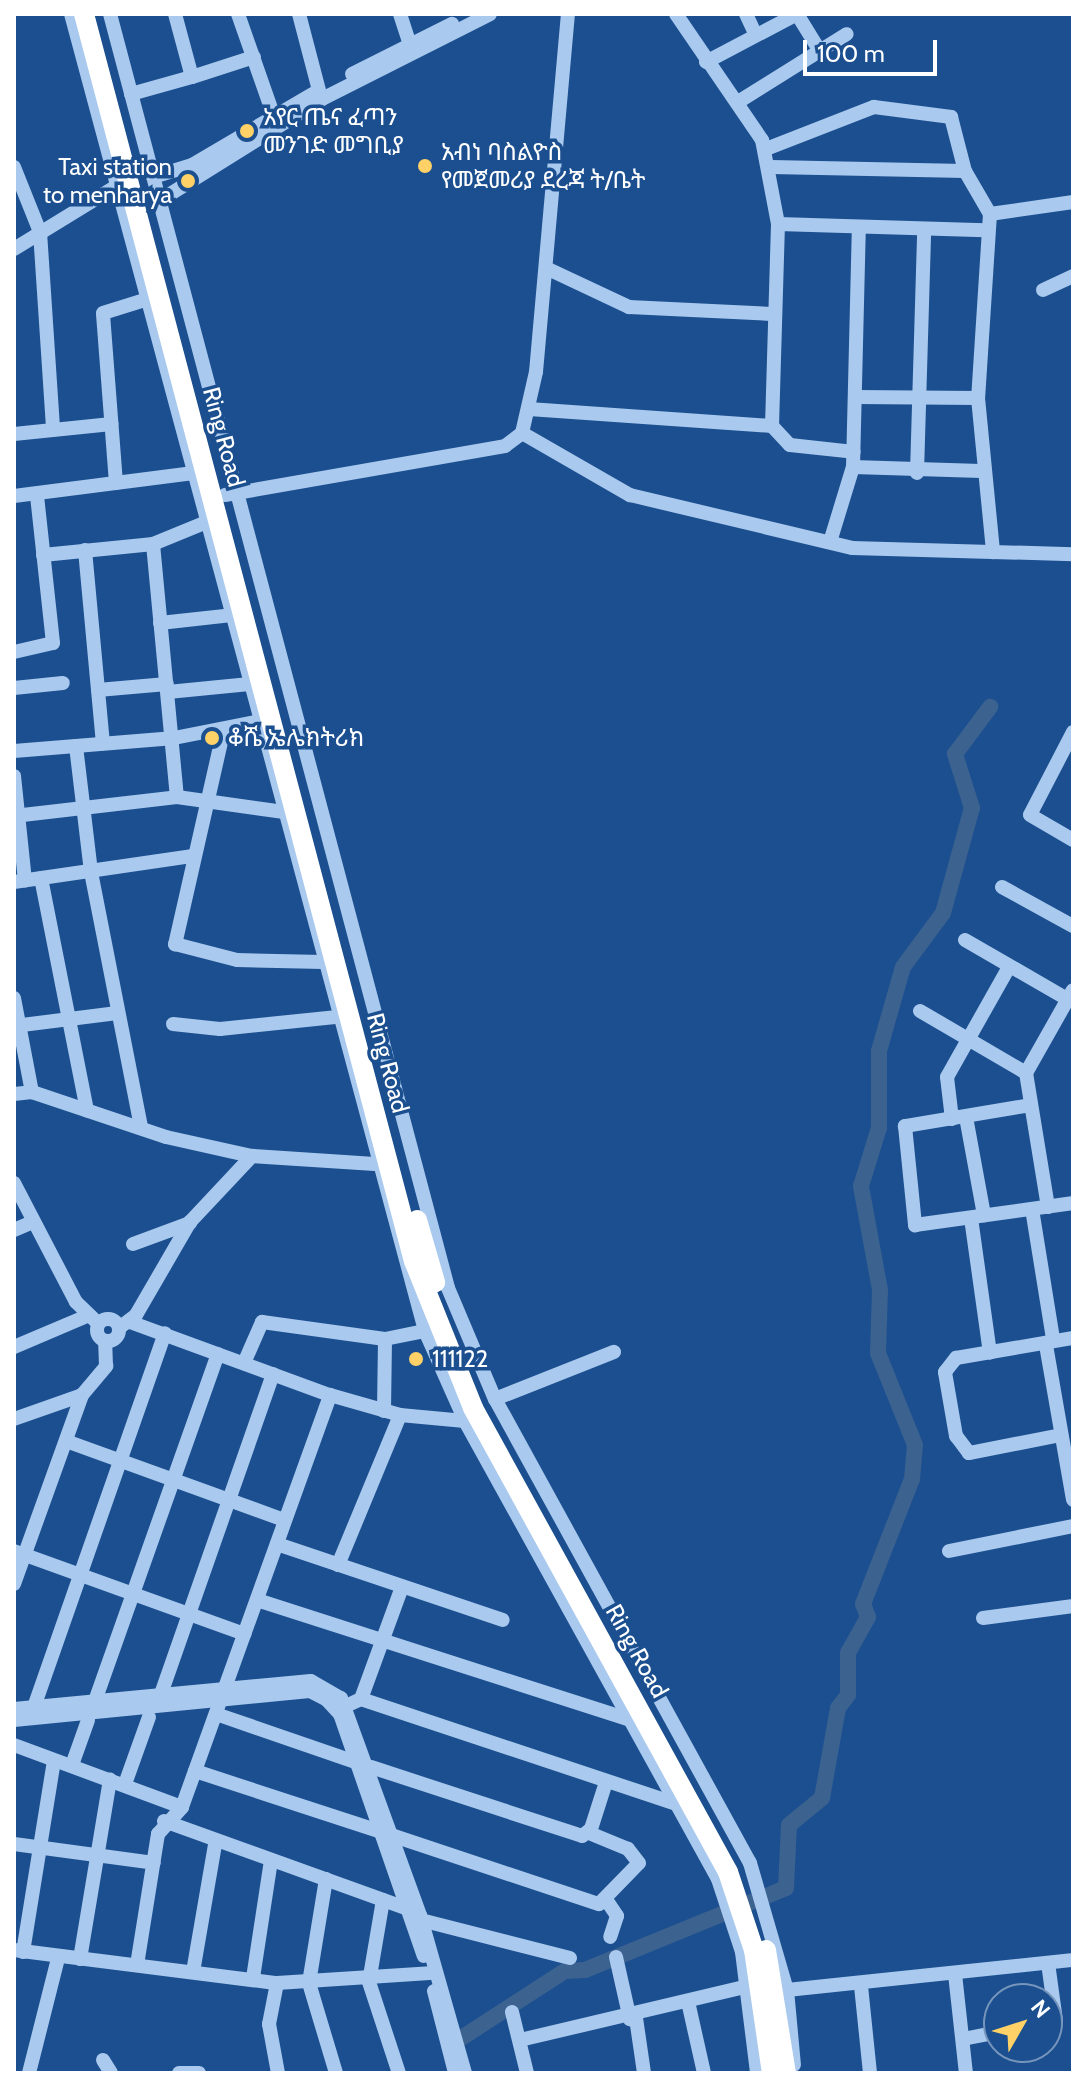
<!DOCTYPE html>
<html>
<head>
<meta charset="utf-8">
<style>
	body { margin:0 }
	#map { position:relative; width:1087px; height:2087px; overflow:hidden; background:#1b4f8f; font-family:Cabin,"Noto Sans Ethiopic",sans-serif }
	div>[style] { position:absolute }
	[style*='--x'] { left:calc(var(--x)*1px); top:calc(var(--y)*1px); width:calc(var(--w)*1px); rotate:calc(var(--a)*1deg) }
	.river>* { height:16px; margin:-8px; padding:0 8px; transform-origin:8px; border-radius:8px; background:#3c6290 }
	.minor>* { height:14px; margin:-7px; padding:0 7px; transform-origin:7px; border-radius:7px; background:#a9c9ee }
	.minor>.ring { margin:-7px; padding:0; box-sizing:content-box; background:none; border:14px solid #a9c9ee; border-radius:50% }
	.highway>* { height:20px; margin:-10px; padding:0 10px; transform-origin:10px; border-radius:10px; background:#fff }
	.dots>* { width:22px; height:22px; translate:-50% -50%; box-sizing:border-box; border:4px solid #1b4f8f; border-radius:50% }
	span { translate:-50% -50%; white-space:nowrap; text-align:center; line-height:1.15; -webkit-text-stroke:7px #1b4f8f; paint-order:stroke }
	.poi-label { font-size:24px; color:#fff }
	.left { translate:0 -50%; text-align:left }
	.right { translate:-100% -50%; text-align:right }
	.street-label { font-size:24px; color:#fff }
	.frame { position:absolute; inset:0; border:16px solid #fff; pointer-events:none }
	.north { position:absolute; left:983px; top:1983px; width:80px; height:80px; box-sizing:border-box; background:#1b4f8f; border:2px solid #7695bc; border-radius:50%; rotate:51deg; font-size:22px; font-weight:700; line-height:32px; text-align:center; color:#fff }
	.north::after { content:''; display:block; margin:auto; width:28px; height:36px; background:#ffd166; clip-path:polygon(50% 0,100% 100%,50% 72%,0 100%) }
	.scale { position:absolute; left:803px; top:40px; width:134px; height:36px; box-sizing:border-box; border:4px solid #fff; border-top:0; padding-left:10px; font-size:24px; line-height:28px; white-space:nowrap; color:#fff; -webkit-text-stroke:6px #1b4f8f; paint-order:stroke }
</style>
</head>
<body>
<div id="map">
	<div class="river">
		<div style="--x:449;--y:2046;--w:138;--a:-32.9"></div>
		<div style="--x:565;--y:1971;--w:20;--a:-3"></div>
		<div style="--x:585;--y:1970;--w:217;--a:-22.2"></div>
		<div style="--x:786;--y:1888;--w:63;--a:-87.3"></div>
		<div style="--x:789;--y:1825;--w:43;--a:-39.3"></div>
		<div style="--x:822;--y:1798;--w:91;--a:-79.9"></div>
		<div style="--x:838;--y:1708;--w:16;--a:-52"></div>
		<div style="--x:848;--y:1695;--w:42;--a:-90"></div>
		<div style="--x:848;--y:1653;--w:41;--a:-60.9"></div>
		<div style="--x:868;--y:1617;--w:14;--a:-111"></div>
		<div style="--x:863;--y:1604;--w:134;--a:-68.6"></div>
		<div style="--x:912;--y:1479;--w:34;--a:-85"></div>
		<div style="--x:915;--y:1445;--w:99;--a:-111.9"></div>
		<div style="--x:878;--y:1353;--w:63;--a:-88.2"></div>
		<div style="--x:880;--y:1290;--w:106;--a:-100.4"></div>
		<div style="--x:861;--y:1186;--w:61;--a:-72.8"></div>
		<div style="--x:879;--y:1128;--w:77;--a:-90"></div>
		<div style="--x:879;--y:1051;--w:87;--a:-74.1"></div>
		<div style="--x:903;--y:967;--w:67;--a:-53.5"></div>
		<div style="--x:943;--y:913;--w:109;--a:-74.6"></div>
		<div style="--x:972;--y:808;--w:57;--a:-107.5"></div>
		<div style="--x:955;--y:754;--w:59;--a:-53.3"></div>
	</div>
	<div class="minor">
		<div style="--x:71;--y:14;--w:1364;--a:74.95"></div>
		<div style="--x:425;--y:1331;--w:98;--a:66"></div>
		<div style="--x:465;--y:1421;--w:523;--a:61.08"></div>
		<div style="--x:718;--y:1879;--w:77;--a:71.8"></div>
		<div style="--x:742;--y:1952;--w:122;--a:82.9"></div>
		<div style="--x:110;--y:14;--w:1318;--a:75.14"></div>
		<div style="--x:448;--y:1288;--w:121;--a:67.1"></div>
		<div style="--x:495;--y:1399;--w:529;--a:61.21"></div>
		<div style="--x:750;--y:1863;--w:132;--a:73.8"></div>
		<div style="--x:787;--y:1990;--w:75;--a:84.7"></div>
		<div style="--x:175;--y:14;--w:65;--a:74.9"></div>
		<div style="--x:192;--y:77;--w:65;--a:-17.9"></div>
		<div style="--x:238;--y:14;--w:106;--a:70.7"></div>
		<div style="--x:299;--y:14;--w:79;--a:75.3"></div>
		<div style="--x:400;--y:14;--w:40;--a:72"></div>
		<div style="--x:676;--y:14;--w:153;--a:55.7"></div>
		<div style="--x:762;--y:140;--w:86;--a:79.2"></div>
		<div style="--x:778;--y:224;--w:207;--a:1.7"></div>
		<div style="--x:746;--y:14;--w:23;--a:65"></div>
		<div style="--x:797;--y:14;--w:46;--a:58.4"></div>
		<div style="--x:706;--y:62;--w:103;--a:-27.8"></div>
		<div style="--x:352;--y:74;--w:112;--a:-26.6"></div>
		<div style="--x:131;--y:94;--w:63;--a:-15.6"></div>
		<div style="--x:738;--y:102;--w:128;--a:-32"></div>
		<div style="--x:766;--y:149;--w:116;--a:-21.3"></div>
		<div style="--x:874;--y:107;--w:78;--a:7.4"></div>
		<div style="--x:951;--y:117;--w:56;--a:75.5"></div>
		<div style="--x:965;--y:171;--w:50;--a:59.8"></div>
		<div style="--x:990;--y:214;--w:184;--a:93.7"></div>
		<div style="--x:978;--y:398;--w:155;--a:84.4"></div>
		<div style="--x:14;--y:167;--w:70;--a:68.2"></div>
		<div style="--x:40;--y:232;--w:198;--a:86.2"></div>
		<div style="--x:771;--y:167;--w:194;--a:1.2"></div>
		<div style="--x:153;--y:177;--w:41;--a:-17.1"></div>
		<div style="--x:192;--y:165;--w:144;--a:-30.5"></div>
		<div style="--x:159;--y:201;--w:192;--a:-32"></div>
		<div style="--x:322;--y:99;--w:188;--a:-26.8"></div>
		<div style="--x:990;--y:214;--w:84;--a:-8.2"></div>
		<div style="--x:14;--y:249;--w:121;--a:-31.5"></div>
		<div style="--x:546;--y:268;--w:92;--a:25.2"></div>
		<div style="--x:629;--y:307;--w:143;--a:2.8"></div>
		<div style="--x:1043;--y:290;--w:33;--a:-25"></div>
		<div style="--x:855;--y:397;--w:123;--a:0.5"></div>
		<div style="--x:529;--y:409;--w:244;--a:4"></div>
		<div style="--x:772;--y:426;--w:202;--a:-88.3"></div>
		<div style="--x:772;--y:426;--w:26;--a:47"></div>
		<div style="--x:790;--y:445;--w:64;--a:6.2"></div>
		<div style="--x:522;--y:433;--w:125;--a:29.9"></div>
		<div style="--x:630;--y:495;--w:228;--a:13.4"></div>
		<div style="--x:852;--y:548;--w:221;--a:1.6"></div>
		<div style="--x:14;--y:434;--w:98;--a:-5.9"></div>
		<div style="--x:853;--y:467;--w:128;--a:1.8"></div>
		<div style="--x:917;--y:473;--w:243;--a:-88.3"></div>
		<div style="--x:116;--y:483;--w:170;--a:-94.4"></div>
		<div style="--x:103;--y:313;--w:47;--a:-17.3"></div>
		<div style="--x:225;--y:495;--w:284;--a:-9.9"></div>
		<div style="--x:505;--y:446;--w:21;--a:-37"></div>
		<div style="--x:522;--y:433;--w:63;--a:-77.1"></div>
		<div style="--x:536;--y:372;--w:359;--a:-84.9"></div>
		<div style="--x:14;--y:496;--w:181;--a:-7.3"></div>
		<div style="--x:830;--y:542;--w:78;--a:-73"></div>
		<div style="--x:853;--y:467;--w:239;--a:-88.6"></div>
		<div style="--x:153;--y:544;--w:254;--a:84.6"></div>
		<div style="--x:85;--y:550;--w:194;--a:84.7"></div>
		<div style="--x:43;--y:555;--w:111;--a:-5.7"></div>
		<div style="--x:153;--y:544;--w:58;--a:-22.2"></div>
		<div style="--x:160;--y:623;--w:72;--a:-6.3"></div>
		<div style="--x:14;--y:652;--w:40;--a:-13"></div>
		<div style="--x:53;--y:643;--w:149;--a:-96.2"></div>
		<div style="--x:14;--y:688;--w:49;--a:-5.8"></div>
		<div style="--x:98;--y:690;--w:69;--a:-5"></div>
		<div style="--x:168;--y:692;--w:82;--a:-5.6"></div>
		<div style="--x:224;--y:729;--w:221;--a:102.8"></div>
		<div style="--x:175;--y:944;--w:64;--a:14.5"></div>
		<div style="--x:237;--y:960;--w:86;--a:1.3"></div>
		<div style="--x:1073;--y:732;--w:93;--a:117.4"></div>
		<div style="--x:1030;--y:815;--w:50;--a:30.2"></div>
		<div style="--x:76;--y:746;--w:127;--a:83.2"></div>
		<div style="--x:91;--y:872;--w:261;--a:78.9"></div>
		<div style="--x:14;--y:751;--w:161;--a:-4.6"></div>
		<div style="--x:174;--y:738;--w:88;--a:-11.2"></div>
		<div style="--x:14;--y:776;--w:105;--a:84"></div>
		<div style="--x:14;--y:816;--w:164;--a:-6.6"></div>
		<div style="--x:177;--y:797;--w:108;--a:8"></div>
		<div style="--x:41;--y:878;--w:237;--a:78.8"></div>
		<div style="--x:14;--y:882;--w:181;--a:-8.3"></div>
		<div style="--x:1002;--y:887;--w:81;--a:28.8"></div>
		<div style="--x:965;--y:940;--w:118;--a:30"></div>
		<div style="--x:14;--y:998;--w:96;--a:79.2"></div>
		<div style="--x:920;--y:1011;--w:123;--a:30.3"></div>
		<div style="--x:173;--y:1024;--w:47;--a:6.1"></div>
		<div style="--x:220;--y:1029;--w:118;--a:-5.9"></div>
		<div style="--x:14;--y:1026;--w:104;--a:-7.2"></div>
		<div style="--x:14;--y:1094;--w:18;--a:-6"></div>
		<div style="--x:32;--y:1092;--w:141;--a:18.6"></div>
		<div style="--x:166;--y:1137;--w:88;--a:12.5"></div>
		<div style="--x:1031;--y:1105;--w:128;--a:170.5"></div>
		<div style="--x:905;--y:1126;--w:100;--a:84.2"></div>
		<div style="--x:915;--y:1225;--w:160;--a:-7.9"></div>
		<div style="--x:966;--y:1117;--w:100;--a:79.6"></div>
		<div style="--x:952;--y:1119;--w:42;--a:-96.8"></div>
		<div style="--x:947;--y:1077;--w:126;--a:-60.6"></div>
		<div style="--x:14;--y:1183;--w:134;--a:62.5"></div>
		<div style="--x:76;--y:1302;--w:30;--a:44"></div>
		<div style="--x:1048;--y:1207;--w:136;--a:-99.3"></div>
		<div style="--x:1026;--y:1073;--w:95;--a:-60.5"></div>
		<div style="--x:1032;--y:1209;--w:132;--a:80.8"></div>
		<div style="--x:971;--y:1218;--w:136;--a:82"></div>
		<div style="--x:14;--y:1230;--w:21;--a:-23"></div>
		<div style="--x:133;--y:1244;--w:61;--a:-20.2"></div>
		<div class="ring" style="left:97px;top:1319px;width:8px;height:8px"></div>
		<div style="--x:130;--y:1322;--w:213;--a:20.1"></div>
		<div style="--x:330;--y:1395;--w:73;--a:15.9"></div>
		<div style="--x:400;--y:1415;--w:65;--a:5.3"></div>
		<div style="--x:119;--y:1328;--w:21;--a:-37"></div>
		<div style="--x:136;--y:1315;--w:108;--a:-59.9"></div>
		<div style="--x:190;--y:1222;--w:91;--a:-46.8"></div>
		<div style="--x:252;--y:1156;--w:123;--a:3.7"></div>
		<div style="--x:1046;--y:1345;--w:157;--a:80.1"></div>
		<div style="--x:14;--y:1347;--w:79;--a:-23"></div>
		<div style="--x:244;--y:1363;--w:45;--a:-66.3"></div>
		<div style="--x:262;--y:1322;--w:124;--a:7.9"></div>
		<div style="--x:385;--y:1339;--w:41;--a:-11.3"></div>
		<div style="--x:495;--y:1399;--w:128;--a:-21.6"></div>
		<div style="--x:384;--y:1411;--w:72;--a:-89.2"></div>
		<div style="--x:14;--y:1419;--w:72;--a:-19.4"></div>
		<div style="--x:1061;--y:1435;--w:94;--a:168.9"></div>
		<div style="--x:969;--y:1453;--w:21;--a:-127"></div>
		<div style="--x:956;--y:1436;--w:65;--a:-99.8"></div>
		<div style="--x:945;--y:1372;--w:18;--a:-52"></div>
		<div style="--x:956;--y:1358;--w:119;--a:-9.7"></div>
		<div style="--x:66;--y:1441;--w:232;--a:19.9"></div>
		<div style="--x:277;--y:1544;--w:238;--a:18.6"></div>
		<div style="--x:14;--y:1551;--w:245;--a:19.8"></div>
		<div style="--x:949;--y:1551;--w:126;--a:-11.4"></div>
		<div style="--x:338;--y:1565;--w:162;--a:-67.5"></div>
		<div style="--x:14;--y:1584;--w:201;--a:-70.2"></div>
		<div style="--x:82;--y:1395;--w:38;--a:-50"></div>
		<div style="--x:106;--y:1366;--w:25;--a:-92"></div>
		<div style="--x:257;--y:1600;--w:395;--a:17.8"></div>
		<div style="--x:983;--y:1618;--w:91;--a:-7.6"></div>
		<div style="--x:161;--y:1694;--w:339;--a:-70.7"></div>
		<div style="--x:361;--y:1699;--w:119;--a:-69.9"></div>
		<div style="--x:95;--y:1701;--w:368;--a:-70.5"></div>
		<div style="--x:348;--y:1705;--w:14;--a:-25"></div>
		<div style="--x:361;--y:1699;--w:335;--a:18.4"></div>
		<div style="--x:34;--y:1707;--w:396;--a:-70.7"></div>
		<div style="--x:14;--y:1709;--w:298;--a:-5.4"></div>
		<div style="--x:311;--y:1681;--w:34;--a:30"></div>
		<div style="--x:341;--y:1698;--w:231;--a:70"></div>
		<div style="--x:420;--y:1915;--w:164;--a:74.1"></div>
		<div style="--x:216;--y:1714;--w:150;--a:19"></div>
		<div style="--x:14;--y:1720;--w:297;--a:-5.6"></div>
		<div style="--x:310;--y:1691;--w:18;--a:27"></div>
		<div style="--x:326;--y:1699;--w:21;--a:47"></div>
		<div style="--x:340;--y:1714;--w:256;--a:70.9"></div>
		<div style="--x:14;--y:1745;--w:179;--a:20.3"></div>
		<div style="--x:72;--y:1765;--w:48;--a:-70.4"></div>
		<div style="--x:371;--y:1767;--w:222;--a:18.1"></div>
		<div style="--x:582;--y:1836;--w:11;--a:-38"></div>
		<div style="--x:591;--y:1829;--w:49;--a:-72.3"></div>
		<div style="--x:195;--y:1771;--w:194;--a:18.1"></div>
		<div style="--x:125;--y:1784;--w:71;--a:-70.3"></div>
		<div style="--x:164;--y:1821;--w:257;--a:19.8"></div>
		<div style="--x:391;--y:1835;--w:219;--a:18.4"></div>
		<div style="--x:599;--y:1904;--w:57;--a:-45.7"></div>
		<div style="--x:639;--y:1863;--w:18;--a:-128"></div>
		<div style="--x:628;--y:1849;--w:42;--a:-157.7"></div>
		<div style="--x:14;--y:1844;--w:141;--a:7.7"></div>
		<div style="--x:326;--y:1879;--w:105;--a:99.3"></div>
		<div style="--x:309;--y:1983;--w:94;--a:73.3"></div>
		<div style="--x:383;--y:1900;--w:83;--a:99.7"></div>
		<div style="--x:369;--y:1982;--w:96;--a:71.8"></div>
		<div style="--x:607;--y:1901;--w:18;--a:56"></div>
		<div style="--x:617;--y:1916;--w:22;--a:108"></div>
		<div style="--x:413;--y:1918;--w:162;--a:14.3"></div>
		<div style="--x:14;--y:1950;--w:265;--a:7.2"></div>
		<div style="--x:277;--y:1983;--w:153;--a:-3.7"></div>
		<div style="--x:23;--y:1952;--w:194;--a:-80.8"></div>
		<div style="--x:616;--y:1957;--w:64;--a:77.3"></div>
		<div style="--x:80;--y:1959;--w:182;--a:-80.5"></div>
		<div style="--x:1048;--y:1963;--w:59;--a:82.1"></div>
		<div style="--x:137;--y:1965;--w:133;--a:-80.9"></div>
		<div style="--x:158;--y:1834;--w:36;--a:-48"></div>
		<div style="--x:182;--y:1807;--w:438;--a:-70.2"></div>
		<div style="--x:193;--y:1972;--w:130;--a:-80.2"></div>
		<div style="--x:955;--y:1974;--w:100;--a:83.7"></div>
		<div style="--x:253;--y:1978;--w:118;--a:-81.3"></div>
		<div style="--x:277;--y:1983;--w:42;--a:101"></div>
		<div style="--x:269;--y:2024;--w:50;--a:79.6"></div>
		<div style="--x:861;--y:1986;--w:87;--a:84.1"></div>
		<div style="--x:787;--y:1990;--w:288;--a:-6"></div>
		<div style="--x:434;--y:1991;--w:85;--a:75.6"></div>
		<div style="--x:689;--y:2006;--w:69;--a:77.4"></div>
		<div style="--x:512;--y:2012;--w:63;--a:76.2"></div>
		<div style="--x:636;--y:2018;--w:56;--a:81.7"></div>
		<div style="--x:963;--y:2039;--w:37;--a:-11"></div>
		<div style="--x:520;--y:2040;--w:230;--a:-13.3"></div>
		<div style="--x:103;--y:2060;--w:15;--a:58"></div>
		<div style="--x:29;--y:2073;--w:119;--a:-75.8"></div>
		<div style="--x:179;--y:2073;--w:20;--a:0"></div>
	</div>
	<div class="highway">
		<div style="--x:84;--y:14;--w:1290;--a:75.18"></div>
		<div style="--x:414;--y:1261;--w:158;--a:68.1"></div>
		<div style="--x:473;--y:1408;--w:529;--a:61.21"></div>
		<div style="--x:728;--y:1872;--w:82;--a:71.6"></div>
		<div style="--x:754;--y:1950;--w:124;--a:81.7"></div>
		<div style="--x:417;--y:1220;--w:65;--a:73.8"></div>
		<div style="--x:766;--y:1950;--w:125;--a:80.8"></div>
	</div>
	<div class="dots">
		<div style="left:247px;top:131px;background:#ffd166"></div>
		<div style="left:425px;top:166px;background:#ffd166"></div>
		<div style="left:188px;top:181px;background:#ffd166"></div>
		<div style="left:212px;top:738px;background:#ffd166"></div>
		<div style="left:416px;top:1359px;background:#ffd166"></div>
	</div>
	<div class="poi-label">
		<span class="left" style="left:263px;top:131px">አየር ጤና ፈጣን<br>መንገድ መግቢያ</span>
		<span class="left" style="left:441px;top:166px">አብነ ባስልዮስ<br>የመጀመሪያ ደረጃ ት/ቤት</span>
		<span class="right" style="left:172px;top:181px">Taxi station<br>to menharya</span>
		<span class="left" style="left:228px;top:738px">ቆሼ ኤሌክትሪክ</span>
		<span class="left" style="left:432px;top:1359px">111122</span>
	</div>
	<div class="street-label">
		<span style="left:224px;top:437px;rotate:75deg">Ring Road</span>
		<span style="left:388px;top:1063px;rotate:75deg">Ring Road</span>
		<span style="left:637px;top:1651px;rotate:61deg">Ring Road</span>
	</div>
	<div class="frame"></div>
	<div class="north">N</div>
	<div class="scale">100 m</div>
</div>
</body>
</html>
